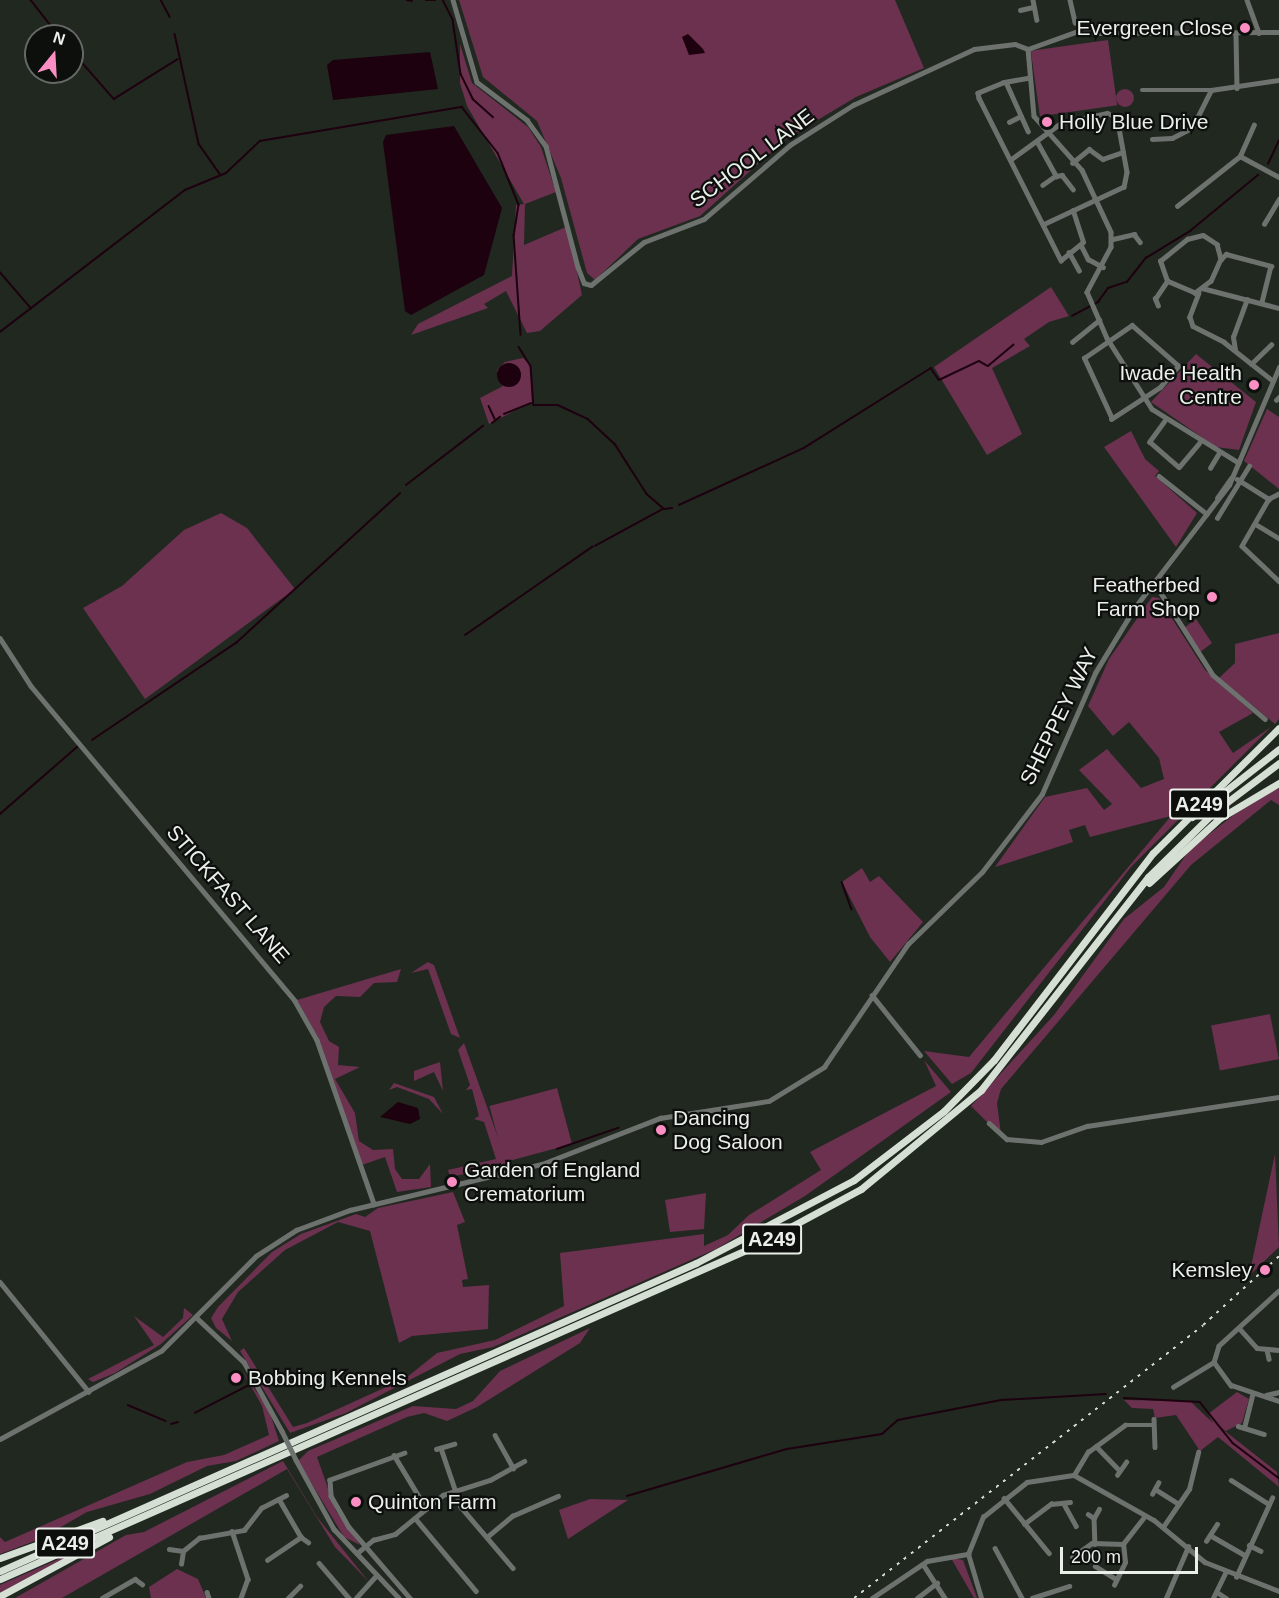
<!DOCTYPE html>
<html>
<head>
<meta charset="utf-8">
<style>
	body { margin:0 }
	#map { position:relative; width:1279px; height:1598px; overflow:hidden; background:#202820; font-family:Helvetica,sans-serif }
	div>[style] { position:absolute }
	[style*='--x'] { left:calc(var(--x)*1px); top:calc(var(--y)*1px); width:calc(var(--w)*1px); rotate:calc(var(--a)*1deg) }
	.green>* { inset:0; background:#6b314f; transform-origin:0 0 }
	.round { border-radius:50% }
	.water>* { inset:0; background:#1d010f }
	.stream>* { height:1.5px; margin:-0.75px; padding:0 0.75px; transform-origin:0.75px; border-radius:0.75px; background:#1d010f }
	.minor>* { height:4.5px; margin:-2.25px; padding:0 2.25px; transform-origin:2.25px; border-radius:2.25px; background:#6e726e }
	.highway>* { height:7px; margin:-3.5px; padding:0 3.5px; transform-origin:3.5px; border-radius:3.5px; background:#d5dfd4 }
	.rail>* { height:1.5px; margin-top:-0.75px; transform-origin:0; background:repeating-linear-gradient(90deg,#d4dad4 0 3px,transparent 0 9px) }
	.minor-bridge>* { height:4.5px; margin:-2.25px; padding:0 2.25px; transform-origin:2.25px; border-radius:2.25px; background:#6e726e }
	.dots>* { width:16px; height:16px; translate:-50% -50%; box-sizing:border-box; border:3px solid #0c0f0c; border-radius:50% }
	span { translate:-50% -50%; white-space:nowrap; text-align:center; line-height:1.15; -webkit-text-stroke:4.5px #0c0f0c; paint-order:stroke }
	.shield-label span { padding:2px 4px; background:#0c0f0c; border:2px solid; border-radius:4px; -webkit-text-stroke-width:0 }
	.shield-label { font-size:20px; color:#eaefea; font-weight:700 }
	.poi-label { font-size:21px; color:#eaefea }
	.right { translate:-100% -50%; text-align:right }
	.left { translate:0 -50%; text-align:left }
	.street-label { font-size:21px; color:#eaefea }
	.north { position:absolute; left:24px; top:24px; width:60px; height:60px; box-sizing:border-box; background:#0c0f0c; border:2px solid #656965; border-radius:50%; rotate:18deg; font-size:16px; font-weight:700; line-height:24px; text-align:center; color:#eaefea }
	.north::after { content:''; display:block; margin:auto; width:21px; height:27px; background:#fb8fc4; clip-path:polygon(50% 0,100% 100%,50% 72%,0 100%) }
	.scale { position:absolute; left:1060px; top:1547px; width:138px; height:27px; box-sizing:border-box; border:3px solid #eaefea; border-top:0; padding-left:8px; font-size:18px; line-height:21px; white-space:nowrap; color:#eaefea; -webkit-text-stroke:4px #0c0f0c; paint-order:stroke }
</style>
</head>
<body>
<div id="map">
	<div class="green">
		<div style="clip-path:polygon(459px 0,895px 0,924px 68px,856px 97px,786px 139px,700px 216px,638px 239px,595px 280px,587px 273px,561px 178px,537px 121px,483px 77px)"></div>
		<div style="left:1108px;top:40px;width:66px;height:78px;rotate:82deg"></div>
		<div style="clip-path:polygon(460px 44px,472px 83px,528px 127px,541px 147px,556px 192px,525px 204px,524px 245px,566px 227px,570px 239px,582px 295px,540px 331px,527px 333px,506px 291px,484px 304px,488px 308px,411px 335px,418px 324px,512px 276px,516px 205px,524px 204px,467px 106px,460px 83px)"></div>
		<div class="round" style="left:1116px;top:89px;width:18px;height:18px"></div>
		<div style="clip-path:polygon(1051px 287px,1069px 316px,1049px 322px,1024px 339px,1030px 346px,992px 368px,1022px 434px,987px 455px,934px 367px)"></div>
		<div style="clip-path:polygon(1196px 354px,1256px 402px,1239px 450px,1216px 447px,1151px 402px)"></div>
		<div style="clip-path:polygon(523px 358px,531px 366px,532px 402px,489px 424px,480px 398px,503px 386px,497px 370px,505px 362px)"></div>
		<div style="clip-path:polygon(1267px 409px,1279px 417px,1279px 489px,1244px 461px)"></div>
		<div style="clip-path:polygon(1131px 431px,1145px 459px,1159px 471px,1155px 476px,1197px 513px,1176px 547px,1104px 447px)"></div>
		<div style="clip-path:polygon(221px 513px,247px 528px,295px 589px,145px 699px,83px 608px,122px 586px,184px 530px)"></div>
		<div style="clip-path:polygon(1152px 597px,1159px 598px,1205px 670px,1253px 713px,1219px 732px,1233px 753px,1271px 727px,1131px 867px,971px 1073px,952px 1084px,924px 1051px,969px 1057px,1171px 816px,1090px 837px,1085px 825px,1069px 830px,1073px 842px,995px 867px,1045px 797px,1087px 788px,1104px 810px,1112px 804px,1079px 770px,1107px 749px,1141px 788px,1164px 779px,1159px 758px,1129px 722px,1113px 736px,1088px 706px,1109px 659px)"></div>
		<div style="clip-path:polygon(1196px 619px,1212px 643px,1199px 653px,1184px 628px)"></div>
		<div style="clip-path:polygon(1279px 633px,1279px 719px,1275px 724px,1219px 678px,1235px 663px,1235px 644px)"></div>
		<div style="clip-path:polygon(1279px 788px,1279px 805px,1271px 800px,1191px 865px,1001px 1089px,997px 1103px,1001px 1134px,987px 1122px,971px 1106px,1054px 1015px,1124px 919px,1164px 887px,1190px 849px,1248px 804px)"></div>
		<div style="clip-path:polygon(862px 868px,870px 882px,879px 876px,923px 922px,890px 962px,870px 937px,842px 882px)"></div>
		<div style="clip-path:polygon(428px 962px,434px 965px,460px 1038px,451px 1034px,428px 969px,411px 973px)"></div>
		<div style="clip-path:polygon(401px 969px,397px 982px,374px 983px,360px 997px,336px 996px,324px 1007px,320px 1022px,329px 1041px,339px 1047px,338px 1065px,360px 1067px,335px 1079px,355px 1113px,359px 1141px,373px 1150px,393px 1149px,395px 1169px,402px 1179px,419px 1179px,430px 1164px,431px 1187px,397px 1192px,385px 1157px,362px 1165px,319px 1039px,297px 1000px)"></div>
		<div style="left:1270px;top:1014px;width:46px;height:60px;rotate:79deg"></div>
		<div style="clip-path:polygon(464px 1043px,508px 1165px,450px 1177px,448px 1170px,496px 1159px,484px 1122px,474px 1119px,479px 1116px,472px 1089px,466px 1090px,470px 1085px,458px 1050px)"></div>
		<div style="clip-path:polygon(924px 1060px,951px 1092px,805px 1196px,716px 1249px,493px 1347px,460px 1354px,346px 1413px,290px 1433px,240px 1351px,244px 1348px,293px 1427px,307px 1423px,406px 1378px,437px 1353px,495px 1340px,564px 1306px,560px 1253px,704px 1234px,704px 1246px,728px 1235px,749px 1215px,821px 1170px,810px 1152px,936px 1086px)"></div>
		<div style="clip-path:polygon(440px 1062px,443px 1091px,434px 1072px,414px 1081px,414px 1071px)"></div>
		<div style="clip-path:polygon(394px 1083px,434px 1097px,443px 1114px,429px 1099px,397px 1087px,389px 1090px)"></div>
		<div style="left:557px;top:1088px;width:58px;height:70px;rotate:75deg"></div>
		<div style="clip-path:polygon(1275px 1154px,1279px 1247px,1249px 1276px)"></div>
		<div style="clip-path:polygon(453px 1192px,465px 1222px,457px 1225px,468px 1279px,462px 1280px,463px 1287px,489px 1285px,488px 1329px,412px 1336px,399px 1343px,370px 1231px,338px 1222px,285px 1250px,238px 1292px,222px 1319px,232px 1341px,216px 1328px,211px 1318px,218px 1307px,272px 1252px,301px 1234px,356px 1214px,365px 1217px,378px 1208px)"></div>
		<div style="clip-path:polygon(706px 1193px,704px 1229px,670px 1232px,665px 1200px)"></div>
		<div style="clip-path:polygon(184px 1308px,193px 1315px,161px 1344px,115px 1373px,93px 1382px,88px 1379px,154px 1345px,134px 1316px,163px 1337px,183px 1318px)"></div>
		<div style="clip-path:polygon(590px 1328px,580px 1343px,477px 1407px,447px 1421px,424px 1413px,407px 1417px,317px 1457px,336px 1511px,360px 1545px,344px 1537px,298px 1461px,308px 1451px,413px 1406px,456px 1409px,473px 1401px,500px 1371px)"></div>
		<div style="clip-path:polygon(242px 1370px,269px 1410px,279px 1441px,236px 1461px,207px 1466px,150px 1494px,87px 1512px,40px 1539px,0 1554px,0 1537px,5px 1542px,187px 1462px,224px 1455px,269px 1435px,262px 1406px)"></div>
		<div style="clip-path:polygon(1237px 1392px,1249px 1399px,1242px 1423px,1226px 1431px,1216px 1424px,1277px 1472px,1279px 1487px,1218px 1437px,1200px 1451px,1176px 1415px,1155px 1418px,1153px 1409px,1132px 1408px,1124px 1400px,1190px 1401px,1213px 1423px,1208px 1414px)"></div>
		<div style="clip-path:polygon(283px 1461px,317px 1517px,369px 1582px,335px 1547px,287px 1469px,62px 1598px,2px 1598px,15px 1598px,126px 1535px,144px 1532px)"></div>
		<div style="clip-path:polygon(590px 1499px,628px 1500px,568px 1539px,559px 1510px)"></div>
		<div style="clip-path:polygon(79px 1550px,0 1593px,0 1585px)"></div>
		<div style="clip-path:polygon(951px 1558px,963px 1560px,977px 1598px,974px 1598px)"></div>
		<div style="clip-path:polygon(177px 1569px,198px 1579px,206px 1598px,151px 1598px,149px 1587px)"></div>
	</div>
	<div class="water">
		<div style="clip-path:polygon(688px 34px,703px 49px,705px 53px,689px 55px,682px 37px)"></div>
		<div style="clip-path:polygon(430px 52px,438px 89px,333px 100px,327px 65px,333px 60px)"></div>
		<div style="clip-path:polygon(454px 126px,502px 208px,484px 275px,411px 315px,405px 311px,383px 142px,386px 135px)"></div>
		<div class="round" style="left:497px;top:363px;width:24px;height:24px"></div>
		<div style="clip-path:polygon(398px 1102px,418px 1108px,420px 1119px,410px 1124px,380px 1117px)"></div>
	</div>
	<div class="stream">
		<div style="--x:31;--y:0;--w:46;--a:52.1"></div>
		<div style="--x:161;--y:0;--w:19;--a:62"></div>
		<div style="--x:407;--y:0;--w:5;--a:11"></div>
		<div style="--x:426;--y:0;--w:9;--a:0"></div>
		<div style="--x:443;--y:0;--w:22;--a:63"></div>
		<div style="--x:453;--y:20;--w:55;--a:81.6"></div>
		<div style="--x:461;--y:74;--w:28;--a:64"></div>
		<div style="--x:473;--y:99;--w:27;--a:42"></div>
		<div style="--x:175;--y:34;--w:113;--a:77.7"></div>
		<div style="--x:199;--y:144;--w:37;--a:55"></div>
		<div style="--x:72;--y:51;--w:64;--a:48.8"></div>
		<div style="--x:114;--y:99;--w:75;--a:-32"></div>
		<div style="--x:1268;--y:164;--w:26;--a:-65"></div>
		<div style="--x:0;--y:272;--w:48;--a:49.3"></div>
		<div style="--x:1072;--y:316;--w:30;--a:-28"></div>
		<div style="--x:1098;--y:302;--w:17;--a:-54"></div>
		<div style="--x:1108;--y:288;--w:20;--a:-18"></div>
		<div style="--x:1127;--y:282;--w:31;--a:-52"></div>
		<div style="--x:1146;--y:258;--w:52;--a:-31.5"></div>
		<div style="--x:1190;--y:231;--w:88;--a:-39.5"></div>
		<div style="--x:0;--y:332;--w:233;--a:-37.5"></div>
		<div style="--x:185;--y:190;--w:44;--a:-22.5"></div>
		<div style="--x:226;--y:173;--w:47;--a:-43.3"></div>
		<div style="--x:260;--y:141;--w:205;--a:-9.6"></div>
		<div style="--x:462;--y:107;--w:58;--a:52"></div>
		<div style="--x:498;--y:153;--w:56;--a:68"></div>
		<div style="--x:519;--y:205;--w:30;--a:99"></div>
		<div style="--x:514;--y:235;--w:100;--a:86"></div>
		<div style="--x:519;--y:347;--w:22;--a:58"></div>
		<div style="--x:531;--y:366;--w:39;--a:86"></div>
		<div style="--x:534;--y:405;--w:24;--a:0"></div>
		<div style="--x:558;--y:405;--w:33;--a:25"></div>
		<div style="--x:588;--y:419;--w:37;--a:43"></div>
		<div style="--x:615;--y:444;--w:59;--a:57.4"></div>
		<div style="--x:647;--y:494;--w:23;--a:41"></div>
		<div style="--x:664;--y:509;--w:8;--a:-7"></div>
		<div style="--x:489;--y:406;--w:14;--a:65"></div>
		<div style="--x:504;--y:414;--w:29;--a:-22"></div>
		<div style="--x:492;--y:423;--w:10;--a:-37"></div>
		<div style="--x:406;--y:485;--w:97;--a:-37.5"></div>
		<div style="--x:679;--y:505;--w:137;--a:-24.5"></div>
		<div style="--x:804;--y:448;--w:150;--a:-32.2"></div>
		<div style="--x:931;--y:368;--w:14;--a:56"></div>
		<div style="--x:939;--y:380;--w:44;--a:-25.4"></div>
		<div style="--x:979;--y:361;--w:10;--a:29"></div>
		<div style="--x:988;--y:366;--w:33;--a:-40"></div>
		<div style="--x:595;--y:546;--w:77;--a:-28.6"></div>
		<div style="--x:465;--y:635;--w:155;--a:-34.7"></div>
		<div style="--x:92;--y:740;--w:174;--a:-34"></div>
		<div style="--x:236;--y:643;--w:222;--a:-42.4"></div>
		<div style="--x:0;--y:814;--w:102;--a:-41"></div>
		<div style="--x:842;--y:882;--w:29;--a:70"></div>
		<div style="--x:557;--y:1149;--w:65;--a:-19"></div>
		<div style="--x:1124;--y:1398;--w:76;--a:3"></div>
		<div style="--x:1200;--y:1402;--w:53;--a:51.2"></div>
		<div style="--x:1233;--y:1443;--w:58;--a:37.3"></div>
		<div style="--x:128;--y:1405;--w:41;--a:22.8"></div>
		<div style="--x:195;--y:1413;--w:59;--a:-27.4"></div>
		<div style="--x:171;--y:1424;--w:7;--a:-16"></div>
		<div style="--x:627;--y:1496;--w:167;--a:-16.4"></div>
		<div style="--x:787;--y:1449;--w:96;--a:-9"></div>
		<div style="--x:882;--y:1434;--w:21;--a:-41"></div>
		<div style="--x:898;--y:1420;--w:106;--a:-10.9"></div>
		<div style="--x:1002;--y:1400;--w:104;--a:-3.3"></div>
	</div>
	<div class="minor">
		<div style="--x:453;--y:0;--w:85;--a:73.7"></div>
		<div style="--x:477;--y:82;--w:63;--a:37.2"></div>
		<div style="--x:527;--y:120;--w:32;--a:54"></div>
		<div style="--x:546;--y:146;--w:125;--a:75.2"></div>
		<div style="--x:578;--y:267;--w:17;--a:69"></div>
		<div style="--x:584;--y:283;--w:7;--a:16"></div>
		<div style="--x:591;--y:285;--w:68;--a:-39.1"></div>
		<div style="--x:644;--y:242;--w:64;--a:-21"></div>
		<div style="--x:704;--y:219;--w:113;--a:-40.7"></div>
		<div style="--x:790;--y:145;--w:75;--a:-32.4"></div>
		<div style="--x:853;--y:105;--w:133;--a:-24.8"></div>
		<div style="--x:974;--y:49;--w:41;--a:-7"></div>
		<div style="--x:1015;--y:44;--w:14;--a:21"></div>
		<div style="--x:1033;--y:0;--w:20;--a:79"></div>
		<div style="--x:1070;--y:0;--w:23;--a:77"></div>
		<div style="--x:1075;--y:22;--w:19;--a:35"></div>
		<div style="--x:1091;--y:33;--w:188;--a:-0.3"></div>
		<div style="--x:1247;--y:0;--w:35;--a:70"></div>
		<div style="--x:1020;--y:10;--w:13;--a:-13"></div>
		<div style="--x:1236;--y:35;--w:53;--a:88.9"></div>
		<div style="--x:1028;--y:49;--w:67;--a:84.9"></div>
		<div style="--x:1034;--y:116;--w:72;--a:48.4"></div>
		<div style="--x:1082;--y:170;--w:68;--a:64.9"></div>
		<div style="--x:1111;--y:232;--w:15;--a:90"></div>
		<div style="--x:1111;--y:247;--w:51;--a:118.1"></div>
		<div style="--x:1087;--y:292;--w:50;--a:66.5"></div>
		<div style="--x:1107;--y:338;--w:84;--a:57.6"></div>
		<div style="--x:1152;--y:409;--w:102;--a:31.8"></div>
		<div style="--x:1028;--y:49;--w:56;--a:-19.7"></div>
		<div style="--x:1030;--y:78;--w:27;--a:170"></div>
		<div style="--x:1003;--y:83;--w:27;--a:158"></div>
		<div style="--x:978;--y:93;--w:5;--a:79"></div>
		<div style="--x:979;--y:98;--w:182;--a:63.2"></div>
		<div style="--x:1061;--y:260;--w:28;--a:-39"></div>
		<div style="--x:1083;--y:242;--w:33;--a:-108"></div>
		<div style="--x:1006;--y:82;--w:54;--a:65.8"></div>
		<div style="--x:1142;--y:90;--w:69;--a:0"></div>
		<div style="--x:1211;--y:90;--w:69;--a:-8.4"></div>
		<div style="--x:1009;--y:122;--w:13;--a:-27"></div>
		<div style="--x:1152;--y:139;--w:20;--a:-3"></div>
		<div style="--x:1172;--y:138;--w:22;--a:-27"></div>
		<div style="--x:1192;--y:128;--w:42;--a:-63.4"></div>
		<div style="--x:1038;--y:143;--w:38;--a:61"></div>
		<div style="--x:1056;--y:176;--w:16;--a:145"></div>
		<div style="--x:1240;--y:156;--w:44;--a:28.3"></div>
		<div style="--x:1010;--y:160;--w:63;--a:-36"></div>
		<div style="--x:1061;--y:123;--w:47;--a:-12.3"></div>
		<div style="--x:1107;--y:113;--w:11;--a:22"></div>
		<div style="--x:1117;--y:117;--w:56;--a:79.7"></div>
		<div style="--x:1127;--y:172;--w:15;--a:101"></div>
		<div style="--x:1124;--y:187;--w:89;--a:154.9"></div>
		<div style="--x:1072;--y:163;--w:22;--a:-39"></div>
		<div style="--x:1089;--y:149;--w:17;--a:36"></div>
		<div style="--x:1103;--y:159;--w:21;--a:-19"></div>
		<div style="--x:1056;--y:176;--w:6;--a:-9"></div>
		<div style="--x:1062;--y:175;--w:18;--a:52"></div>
		<div style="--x:1177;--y:206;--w:80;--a:-38.4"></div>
		<div style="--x:1240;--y:156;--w:34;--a:-66"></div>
		<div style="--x:1264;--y:224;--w:29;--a:-59"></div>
		<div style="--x:1203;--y:235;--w:17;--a:33"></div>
		<div style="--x:1217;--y:244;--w:16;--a:75"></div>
		<div style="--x:1221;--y:259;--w:24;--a:114"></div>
		<div style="--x:1211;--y:281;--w:20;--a:143"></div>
		<div style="--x:1195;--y:293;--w:30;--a:-157"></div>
		<div style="--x:1167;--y:281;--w:21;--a:-109"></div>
		<div style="--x:1160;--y:261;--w:35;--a:-39"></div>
		<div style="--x:1187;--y:239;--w:16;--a:-14"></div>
		<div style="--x:1113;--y:239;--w:22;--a:-13"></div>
		<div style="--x:1134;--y:234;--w:10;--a:53"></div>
		<div style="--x:1081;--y:245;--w:16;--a:63"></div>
		<div style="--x:1088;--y:259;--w:17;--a:28"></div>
		<div style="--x:1069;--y:252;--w:21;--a:61"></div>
		<div style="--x:1221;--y:259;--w:7;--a:-45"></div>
		<div style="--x:1226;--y:254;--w:47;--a:14.9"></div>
		<div style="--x:1271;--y:266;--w:38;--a:104"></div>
		<div style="--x:1202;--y:288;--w:80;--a:14.6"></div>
		<div style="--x:1199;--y:293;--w:26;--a:111"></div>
		<div style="--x:1190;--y:317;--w:9;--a:72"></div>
		<div style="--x:1193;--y:326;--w:35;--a:27"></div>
		<div style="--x:1224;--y:342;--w:61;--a:38.4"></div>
		<div style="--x:1158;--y:306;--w:8;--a:-113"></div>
		<div style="--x:1155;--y:299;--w:22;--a:-56"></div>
		<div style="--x:1132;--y:325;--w:62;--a:41.1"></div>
		<div style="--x:1179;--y:366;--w:28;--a:131"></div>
		<div style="--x:1161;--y:387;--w:59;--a:146.9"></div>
		<div style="--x:1112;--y:419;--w:67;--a:-114.7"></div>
		<div style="--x:1084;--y:358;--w:58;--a:-34.5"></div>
		<div style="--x:1072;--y:342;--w:35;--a:-39"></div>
		<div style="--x:1235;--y:350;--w:13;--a:-99"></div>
		<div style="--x:1233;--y:337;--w:40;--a:-69.8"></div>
		<div style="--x:1251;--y:364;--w:28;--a:-44"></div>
		<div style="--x:1276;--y:400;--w:4;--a:-45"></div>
		<div style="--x:1165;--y:421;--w:26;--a:126"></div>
		<div style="--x:1150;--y:442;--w:38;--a:41"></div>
		<div style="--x:1179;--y:467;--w:31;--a:-50"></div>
		<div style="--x:1210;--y:468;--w:17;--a:-59"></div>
		<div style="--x:1159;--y:476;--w:61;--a:38.4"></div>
		<div style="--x:1237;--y:479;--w:38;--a:32"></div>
		<div style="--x:1279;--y:494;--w:11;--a:153"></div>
		<div style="--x:1269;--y:499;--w:54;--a:119.9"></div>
		<div style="--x:1242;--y:546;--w:51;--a:43.4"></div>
		<div style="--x:1217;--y:498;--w:24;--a:-55"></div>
		<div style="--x:1217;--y:518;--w:61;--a:-58.4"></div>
		<div style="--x:1257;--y:525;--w:26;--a:31"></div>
		<div style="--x:1154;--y:582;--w:110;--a:57.6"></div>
		<div style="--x:1213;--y:675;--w:68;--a:40.2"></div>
		<div style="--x:0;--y:638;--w:57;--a:57.1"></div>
		<div style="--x:31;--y:686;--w:411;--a:50"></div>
		<div style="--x:295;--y:1001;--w:45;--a:60.6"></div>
		<div style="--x:317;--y:1040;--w:174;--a:70.8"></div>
		<div style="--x:872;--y:995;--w:77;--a:51.3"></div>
		<div style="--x:989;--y:1123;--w:24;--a:42"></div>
		<div style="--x:1007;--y:1139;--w:34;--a:5"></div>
		<div style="--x:1041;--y:1142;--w:49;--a:-19.2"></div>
		<div style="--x:1087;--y:1126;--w:194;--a:-8.6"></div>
		<div style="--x:0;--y:1282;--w:141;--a:51"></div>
		<div style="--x:1279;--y:1291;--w:81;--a:137.5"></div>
		<div style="--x:1219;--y:1346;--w:17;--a:107"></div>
		<div style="--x:1214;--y:1362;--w:29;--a:54"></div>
		<div style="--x:1231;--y:1385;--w:51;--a:18.4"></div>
		<div style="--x:198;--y:1319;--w:63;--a:43.1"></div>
		<div style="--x:244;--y:1362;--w:79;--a:61.2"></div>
		<div style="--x:1240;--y:1329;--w:25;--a:48"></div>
		<div style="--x:1257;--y:1348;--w:22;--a:5"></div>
		<div style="--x:1267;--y:1350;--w:9;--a:77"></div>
		<div style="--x:1173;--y:1387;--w:48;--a:-31.4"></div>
		<div style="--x:1266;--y:1395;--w:13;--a:-13"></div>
		<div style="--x:1154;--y:1419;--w:28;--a:88"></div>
		<div style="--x:1238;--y:1426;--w:27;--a:17"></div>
		<div style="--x:1244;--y:1428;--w:34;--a:-76"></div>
		<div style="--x:495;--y:1435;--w:38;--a:61"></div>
		<div style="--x:0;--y:1439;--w:183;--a:-28.7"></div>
		<div style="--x:161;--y:1351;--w:134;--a:-45"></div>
		<div style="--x:256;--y:1256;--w:48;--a:-33"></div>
		<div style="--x:296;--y:1230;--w:58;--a:-20.3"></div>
		<div style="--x:350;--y:1210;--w:197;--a:-13.5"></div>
		<div style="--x:542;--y:1164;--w:127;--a:-21.3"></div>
		<div style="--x:660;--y:1118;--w:110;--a:-8.9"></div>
		<div style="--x:769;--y:1101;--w:65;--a:-31.7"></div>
		<div style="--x:824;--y:1067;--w:149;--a:-55.7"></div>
		<div style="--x:908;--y:944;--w:103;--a:-44.2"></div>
		<div style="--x:982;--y:872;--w:98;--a:-52.4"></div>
		<div style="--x:1042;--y:794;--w:132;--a:-66.3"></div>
		<div style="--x:1095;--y:673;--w:77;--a:-58.8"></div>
		<div style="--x:1135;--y:607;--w:154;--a:-52.4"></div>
		<div style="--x:1229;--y:485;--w:128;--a:-67"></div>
		<div style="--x:1096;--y:1446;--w:33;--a:46"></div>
		<div style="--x:441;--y:1448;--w:62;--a:71.3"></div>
		<div style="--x:461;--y:1507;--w:80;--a:49.6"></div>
		<div style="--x:436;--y:1449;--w:19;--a:-16"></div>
		<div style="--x:405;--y:1453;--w:80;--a:160.2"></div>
		<div style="--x:330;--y:1480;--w:16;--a:86"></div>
		<div style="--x:331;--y:1496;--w:36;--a:60"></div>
		<div style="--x:349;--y:1527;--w:94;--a:49.3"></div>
		<div style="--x:394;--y:1455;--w:62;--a:58.9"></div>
		<div style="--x:296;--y:1460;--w:79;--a:61.2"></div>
		<div style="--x:334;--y:1529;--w:95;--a:46.7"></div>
		<div style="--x:1074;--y:1475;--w:27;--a:-59"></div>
		<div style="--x:1088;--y:1452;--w:46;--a:-36.1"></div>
		<div style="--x:1125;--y:1425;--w:29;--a:0"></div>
		<div style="--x:1117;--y:1475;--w:16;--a:-55"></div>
		<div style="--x:1231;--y:1480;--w:45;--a:32.3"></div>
		<div style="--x:1155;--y:1489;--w:28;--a:32"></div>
		<div style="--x:1152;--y:1494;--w:13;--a:-61"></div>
		<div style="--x:1004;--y:1498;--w:71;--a:50.7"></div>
		<div style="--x:279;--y:1499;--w:44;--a:59.9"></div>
		<div style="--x:1064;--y:1504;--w:25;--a:61"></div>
		<div style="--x:1088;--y:1514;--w:7;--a:34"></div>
		<div style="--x:1094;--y:1518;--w:10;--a:-61"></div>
		<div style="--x:415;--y:1518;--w:95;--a:50.1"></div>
		<div style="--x:1094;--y:1518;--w:26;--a:88"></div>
		<div style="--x:1024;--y:1524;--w:34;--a:-37"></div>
		<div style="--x:1051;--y:1504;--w:19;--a:-6"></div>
		<div style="--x:1163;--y:1527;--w:46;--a:-55.6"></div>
		<div style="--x:1189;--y:1489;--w:38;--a:-76"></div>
		<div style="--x:232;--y:1531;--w:51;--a:71.6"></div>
		<div style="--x:248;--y:1579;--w:20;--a:110"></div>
		<div style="--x:1210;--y:1535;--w:39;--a:30"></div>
		<div style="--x:487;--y:1537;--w:33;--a:-40"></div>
		<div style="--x:512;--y:1516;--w:50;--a:-23.5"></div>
		<div style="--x:1206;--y:1541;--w:20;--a:-57"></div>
		<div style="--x:1249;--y:1545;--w:13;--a:27"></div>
		<div style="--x:995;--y:1548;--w:57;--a:61.6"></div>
		<div style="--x:169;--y:1549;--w:14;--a:8"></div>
		<div style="--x:357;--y:1553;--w:21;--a:-39"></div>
		<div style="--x:373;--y:1540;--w:23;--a:-15"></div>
		<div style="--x:395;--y:1534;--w:62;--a:-39.1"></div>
		<div style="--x:443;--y:1495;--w:49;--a:-17.7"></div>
		<div style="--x:490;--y:1480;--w:39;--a:-29"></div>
		<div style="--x:1072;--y:1557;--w:24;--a:-35"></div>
		<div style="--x:1092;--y:1543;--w:31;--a:2"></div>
		<div style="--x:1123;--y:1544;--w:34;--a:-52"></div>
		<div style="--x:267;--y:1560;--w:41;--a:-34.1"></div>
		<div style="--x:301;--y:1537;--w:9;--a:36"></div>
		<div style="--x:319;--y:1563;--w:46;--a:49.4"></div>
		<div style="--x:181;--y:1564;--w:13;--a:-81"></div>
		<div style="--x:183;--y:1551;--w:21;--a:-39"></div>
		<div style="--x:199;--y:1538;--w:46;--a:-10.1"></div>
		<div style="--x:244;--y:1530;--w:28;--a:-52"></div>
		<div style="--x:261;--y:1508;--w:28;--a:-27"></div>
		<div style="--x:923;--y:1564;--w:40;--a:57.1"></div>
		<div style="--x:1095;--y:1566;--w:25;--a:32"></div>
		<div style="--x:1236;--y:1577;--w:87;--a:-65.5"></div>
		<div style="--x:1114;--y:1585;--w:25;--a:-64"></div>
		<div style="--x:1125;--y:1562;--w:18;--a:-96"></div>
		<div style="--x:207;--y:1592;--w:6;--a:72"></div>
		<div style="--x:1217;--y:1592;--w:11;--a:34"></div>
		<div style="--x:102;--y:1598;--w:38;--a:-30"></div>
		<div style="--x:135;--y:1579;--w:9;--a:36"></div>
		<div style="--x:288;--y:1598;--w:17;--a:-45"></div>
		<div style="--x:356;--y:1598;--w:28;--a:-48"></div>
		<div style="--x:872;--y:1598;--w:66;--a:-33.9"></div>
		<div style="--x:927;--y:1561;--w:42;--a:-9.7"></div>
		<div style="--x:917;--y:1598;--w:25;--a:-37"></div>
		<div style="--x:981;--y:1598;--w:46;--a:-106.5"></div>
		<div style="--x:968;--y:1554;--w:40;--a:-68"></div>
		<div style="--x:983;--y:1517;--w:56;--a:-38.5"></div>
		<div style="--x:1027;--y:1482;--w:48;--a:-8.5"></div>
		<div style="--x:1074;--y:1475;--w:92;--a:29.4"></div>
		<div style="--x:1154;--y:1520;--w:66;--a:39.5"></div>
		<div style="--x:1205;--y:1562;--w:79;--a:21.4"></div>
		<div style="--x:1032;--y:1598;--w:39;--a:-18"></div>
		<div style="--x:1166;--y:1598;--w:56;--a:-66.7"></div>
		<div style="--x:1213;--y:1598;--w:28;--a:-64"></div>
	</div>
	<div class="highway">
		<div style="--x:1192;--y:817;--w:110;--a:-38"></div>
		<div style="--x:1149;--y:883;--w:96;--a:-42.5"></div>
		<div style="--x:1220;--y:818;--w:69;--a:-30.7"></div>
		<div style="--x:0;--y:1558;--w:109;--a:-19.9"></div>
		<div style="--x:0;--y:1571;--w:761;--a:-23.87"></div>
		<div style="--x:696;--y:1263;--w:178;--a:-27.7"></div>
		<div style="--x:854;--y:1180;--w:113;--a:-37.5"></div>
		<div style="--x:944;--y:1111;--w:71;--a:-45.6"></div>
		<div style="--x:994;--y:1060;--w:261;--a:-52.5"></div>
		<div style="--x:1153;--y:853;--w:177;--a:-44.8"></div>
		<div style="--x:0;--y:1579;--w:821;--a:-23.79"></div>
		<div style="--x:751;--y:1248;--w:125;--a:-28.2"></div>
		<div style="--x:861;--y:1189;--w:156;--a:-39.5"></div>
		<div style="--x:981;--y:1090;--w:271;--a:-51.9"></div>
		<div style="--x:1148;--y:877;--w:93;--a:-44.6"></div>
		<div style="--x:1214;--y:812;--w:81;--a:-37"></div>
		<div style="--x:0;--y:1596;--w:124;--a:-28.4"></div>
	</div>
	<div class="rail">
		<div style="--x:854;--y:1598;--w:443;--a:-38"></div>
		<div style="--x:1203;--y:1325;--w:103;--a:-42.2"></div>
	</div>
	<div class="minor-bridge">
		<div style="--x:282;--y:1431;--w:32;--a:64"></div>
	</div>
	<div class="dots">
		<div style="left:1245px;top:28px;background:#fb8fc4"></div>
		<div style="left:1047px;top:122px;background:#fb8fc4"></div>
		<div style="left:1254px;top:385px;background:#fb8fc4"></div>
		<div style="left:1212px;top:597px;background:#fb8fc4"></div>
		<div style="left:661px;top:1130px;background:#fb8fc4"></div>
		<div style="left:452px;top:1182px;background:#fb8fc4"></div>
		<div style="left:1265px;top:1270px;background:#fb8fc4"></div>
		<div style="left:236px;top:1378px;background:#fb8fc4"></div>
		<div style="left:356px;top:1502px;background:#fb8fc4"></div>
	</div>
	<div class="shield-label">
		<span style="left:1199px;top:804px">A249</span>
		<span style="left:772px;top:1239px">A249</span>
		<span style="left:65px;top:1543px">A249</span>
	</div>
	<div class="poi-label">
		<span class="right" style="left:1233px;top:28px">Evergreen Close</span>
		<span class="left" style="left:1059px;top:122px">Holly Blue Drive</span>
		<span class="right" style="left:1242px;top:385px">Iwade Health<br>Centre</span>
		<span class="right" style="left:1200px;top:597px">Featherbed<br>Farm Shop</span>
		<span class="left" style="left:673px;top:1130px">Dancing<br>Dog Saloon</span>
		<span class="left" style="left:464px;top:1182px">Garden of England<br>Crematorium</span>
		<span class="right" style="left:1252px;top:1270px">Kemsley</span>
		<span class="left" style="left:248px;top:1378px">Bobbing Kennels</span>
		<span class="left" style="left:368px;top:1502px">Quinton Farm</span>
	</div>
	<div class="street-label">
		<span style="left:752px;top:158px;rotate:-37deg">SCHOOL LANE</span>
		<span style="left:1059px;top:716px;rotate:-64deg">SHEPPEY WAY</span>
		<span style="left:228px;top:894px;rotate:49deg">STICKFAST LANE</span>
	</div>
	<div class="north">N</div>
	<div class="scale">200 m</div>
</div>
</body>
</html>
